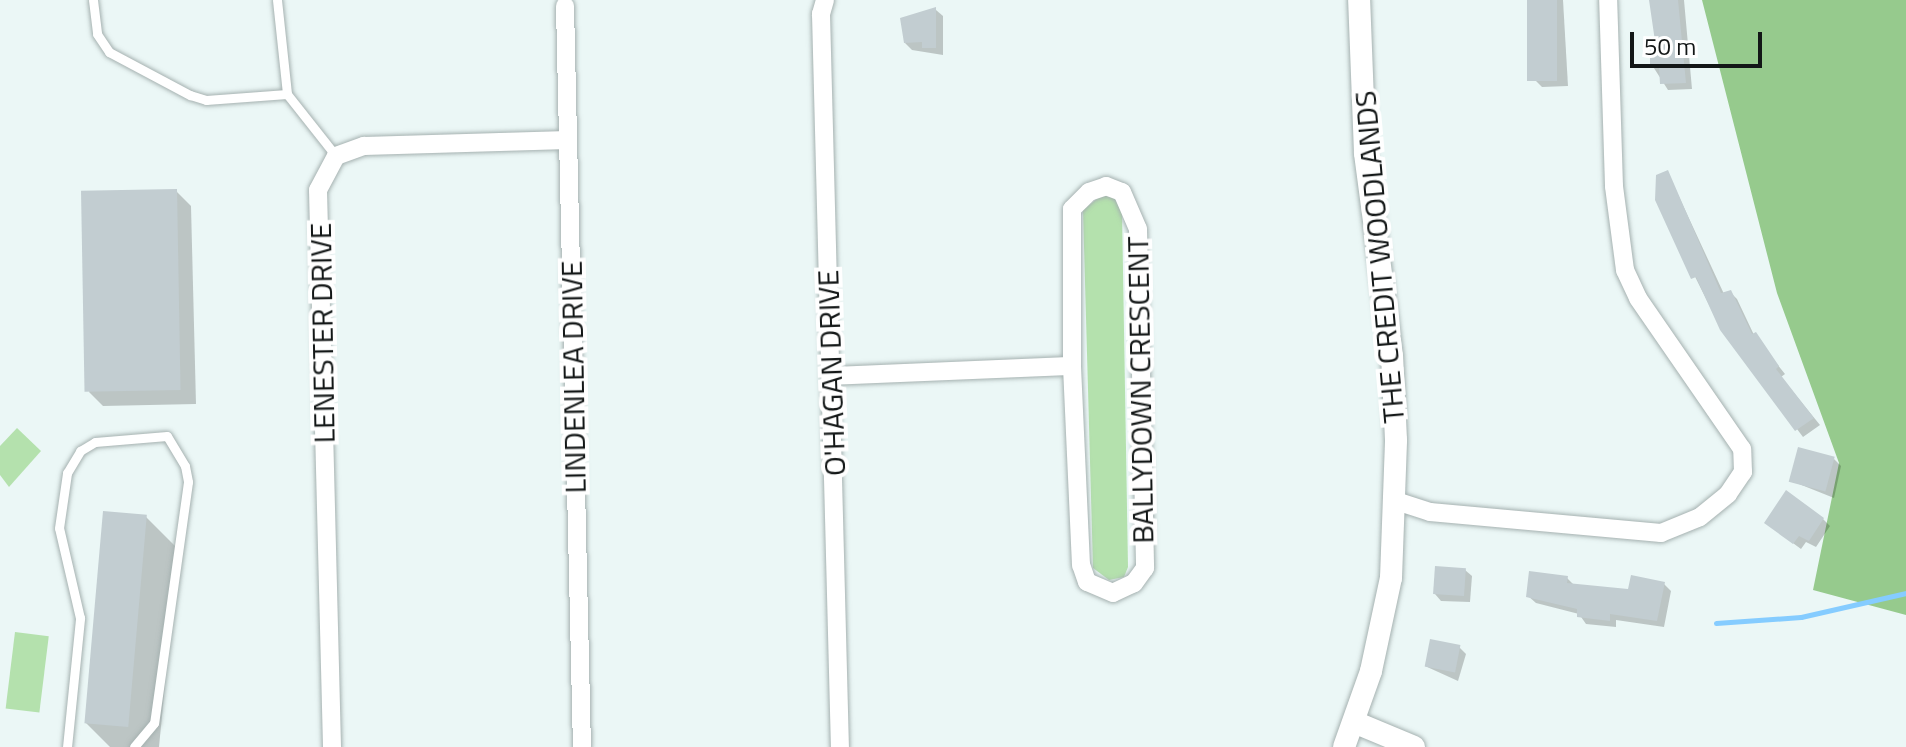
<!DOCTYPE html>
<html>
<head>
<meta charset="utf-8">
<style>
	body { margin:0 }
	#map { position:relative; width:1906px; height:747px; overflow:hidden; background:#ebf7f6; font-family:"Titillium Web",sans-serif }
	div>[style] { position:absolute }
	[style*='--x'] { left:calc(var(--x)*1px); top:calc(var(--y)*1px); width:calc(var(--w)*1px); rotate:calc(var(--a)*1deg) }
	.green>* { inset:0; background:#b4e1ad; transform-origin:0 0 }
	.forest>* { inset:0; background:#96ca8d }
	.shadow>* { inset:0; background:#0003 }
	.stream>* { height:5px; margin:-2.5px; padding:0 2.5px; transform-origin:2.5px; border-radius:2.5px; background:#85ccff }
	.building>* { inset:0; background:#c2cdd1; transform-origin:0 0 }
	.roads { filter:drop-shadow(0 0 2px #a5b1b0) drop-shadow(0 0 2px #a5b1b0) }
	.service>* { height:9px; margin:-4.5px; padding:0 4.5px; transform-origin:4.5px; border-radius:4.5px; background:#fff }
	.minor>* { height:18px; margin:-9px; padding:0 9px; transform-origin:9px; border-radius:9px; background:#fff }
	.tertiary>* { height:22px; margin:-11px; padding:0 11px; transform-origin:11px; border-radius:11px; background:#fff }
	span { translate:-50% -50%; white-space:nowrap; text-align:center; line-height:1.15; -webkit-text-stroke:8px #fff; paint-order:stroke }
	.street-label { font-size:30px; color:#131717 }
	.scale { position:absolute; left:1630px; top:32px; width:132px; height:36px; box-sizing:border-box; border:4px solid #131717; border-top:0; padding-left:10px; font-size:24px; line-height:28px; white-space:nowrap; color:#131717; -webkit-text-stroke:6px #fff; paint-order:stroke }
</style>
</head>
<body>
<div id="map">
	<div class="green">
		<div style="clip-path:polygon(1102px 195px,1115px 198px,1122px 212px,1128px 567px,1124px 577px,1109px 580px,1093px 568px,1083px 210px)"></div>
		<div style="clip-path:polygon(17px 428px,41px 451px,9px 487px,0 475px,0 446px)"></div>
		<div style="left:15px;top:632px;width:34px;height:77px;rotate:7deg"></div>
	</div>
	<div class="forest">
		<div style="clip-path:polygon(1702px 0,1906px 0,1906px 615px,1813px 590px,1839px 463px,1777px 293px)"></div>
	</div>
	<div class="shadow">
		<div style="clip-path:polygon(1529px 0,1563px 0,1568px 86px,1542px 87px,1535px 80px)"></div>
		<div style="clip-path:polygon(1654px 0,1684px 0,1692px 89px,1668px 90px,1652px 65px,1658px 50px)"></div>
		<div style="clip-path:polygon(936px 10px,943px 16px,943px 55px,912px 50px,905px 43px)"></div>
		<div style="clip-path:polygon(1668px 173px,1724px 294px,1730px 292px,1737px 299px,1754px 335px,1785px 374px,1781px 377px,1820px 425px,1803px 437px,1721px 329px,1657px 200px)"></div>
		<div style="clip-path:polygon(176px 191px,191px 206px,196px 404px,103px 406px,89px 392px)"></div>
		<div style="clip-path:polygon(1834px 459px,1841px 466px,1834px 498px,1794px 482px)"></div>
		<div style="clip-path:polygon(146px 517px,178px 549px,159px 747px,110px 747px,85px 722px)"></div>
		<div style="clip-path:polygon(1823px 519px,1830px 526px,1816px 547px,1806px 542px,1801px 549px,1766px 523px)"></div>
		<div style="clip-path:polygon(1465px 570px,1472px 576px,1470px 602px,1441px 601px,1435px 594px)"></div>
		<div style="clip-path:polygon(1567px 578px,1574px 585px,1630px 592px,1664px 584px,1671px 591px,1664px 627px,1616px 620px,1616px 627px,1586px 624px,1579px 614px,1536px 603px,1528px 596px)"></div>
		<div style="clip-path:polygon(1459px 647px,1466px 654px,1458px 681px,1425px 666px)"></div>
	</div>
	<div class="stream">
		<div style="--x:1716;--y:623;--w:85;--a:-4"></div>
		<div style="--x:1801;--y:617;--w:108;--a:-12.9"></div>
	</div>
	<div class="building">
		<div style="left:1527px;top:0;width:30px;height:81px"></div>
		<div style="clip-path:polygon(1649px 0,1678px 0,1686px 83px,1660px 84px,1659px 67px,1650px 66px,1650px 47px,1656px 48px)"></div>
		<div style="clip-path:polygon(936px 7px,936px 48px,922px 48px,922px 42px,904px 43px,900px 18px)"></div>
		<div style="clip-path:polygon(1668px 170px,1721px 293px,1731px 290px,1752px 334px,1756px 332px,1779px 366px,1776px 369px,1814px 418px,1795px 431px,1720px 330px,1696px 277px,1691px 279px,1655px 200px,1656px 175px)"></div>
		<div style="left:177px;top:189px;width:201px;height:96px;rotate:89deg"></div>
		<div style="left:1798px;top:447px;width:38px;height:36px;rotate:15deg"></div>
		<div style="clip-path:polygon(1786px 490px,1824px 518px,1809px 541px,1799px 536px,1793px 544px,1764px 523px)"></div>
		<div style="left:103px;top:511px;width:44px;height:213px;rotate:5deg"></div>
		<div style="left:1435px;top:566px;width:31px;height:28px;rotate:4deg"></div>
		<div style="clip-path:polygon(1529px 571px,1568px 576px,1567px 583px,1628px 589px,1631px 575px,1665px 582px,1657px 621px,1610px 614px,1610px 621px,1577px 617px,1577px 609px,1526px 597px)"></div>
		<div style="left:1430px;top:639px;width:31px;height:28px;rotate:11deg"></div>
	</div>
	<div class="roads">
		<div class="service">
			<div style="--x:93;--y:0;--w:34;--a:83"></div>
			<div style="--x:97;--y:34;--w:22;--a:56"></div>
			<div style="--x:109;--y:52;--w:92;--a:28"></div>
			<div style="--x:190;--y:95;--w:17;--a:17"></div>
			<div style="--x:206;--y:100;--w:81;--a:-4.2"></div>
			<div style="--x:277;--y:0;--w:95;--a:83.9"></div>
			<div style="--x:287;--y:94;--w:79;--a:51.7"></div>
			<div style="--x:67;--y:747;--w:130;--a:-84.2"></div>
			<div style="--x:80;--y:618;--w:92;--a:-103.1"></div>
			<div style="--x:59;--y:528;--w:56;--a:-81.7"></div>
			<div style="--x:67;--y:473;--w:26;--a:-59"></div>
			<div style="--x:80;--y:451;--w:17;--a:-31"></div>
			<div style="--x:95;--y:442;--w:72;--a:-4.8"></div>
			<div style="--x:167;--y:436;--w:35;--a:59"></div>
			<div style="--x:185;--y:466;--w:16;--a:79"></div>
			<div style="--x:188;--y:482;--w:243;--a:98"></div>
			<div style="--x:154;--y:723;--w:31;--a:130"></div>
		</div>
		<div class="minor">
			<div style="--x:825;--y:0;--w:15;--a:106"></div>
			<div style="--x:821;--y:14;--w:733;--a:88.52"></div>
			<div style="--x:565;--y:6;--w:741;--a:88.69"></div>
			<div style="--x:1106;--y:186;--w:17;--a:21"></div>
			<div style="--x:1122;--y:192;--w:40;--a:66.6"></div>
			<div style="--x:1138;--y:229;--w:339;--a:88.8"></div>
			<div style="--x:1145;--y:568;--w:19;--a:126"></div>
			<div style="--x:1134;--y:583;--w:23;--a:155"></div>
			<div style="--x:1113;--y:593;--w:28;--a:-157"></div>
			<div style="--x:1087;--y:582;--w:18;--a:-109"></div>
			<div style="--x:1081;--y:565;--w:199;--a:-92.6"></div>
			<div style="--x:1072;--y:366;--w:157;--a:-90"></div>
			<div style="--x:1072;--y:209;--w:24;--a:-45"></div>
			<div style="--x:1089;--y:192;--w:18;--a:-19"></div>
			<div style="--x:831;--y:376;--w:241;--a:-2.4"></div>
			<div style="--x:1393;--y:500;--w:39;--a:18"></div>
			<div style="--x:1430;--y:512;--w:232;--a:5.2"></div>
			<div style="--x:1661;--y:533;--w:42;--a:-22.3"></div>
			<div style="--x:1700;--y:517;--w:36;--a:-39"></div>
			<div style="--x:1728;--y:494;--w:27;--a:-56"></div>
			<div style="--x:1743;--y:472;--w:23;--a:-92"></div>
			<div style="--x:1742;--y:449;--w:183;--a:-124.6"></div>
			<div style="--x:1638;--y:298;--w:31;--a:-115"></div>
			<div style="--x:1625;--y:270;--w:85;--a:-97.5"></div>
			<div style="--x:1614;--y:186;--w:186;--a:-91.8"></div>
			<div style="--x:332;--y:747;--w:557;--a:-91.44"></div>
			<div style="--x:318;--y:190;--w:38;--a:-62"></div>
			<div style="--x:336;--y:156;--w:30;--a:-20"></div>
			<div style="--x:364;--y:146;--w:204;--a:-1.7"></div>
		</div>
		<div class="tertiary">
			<div style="--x:1354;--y:722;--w:65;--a:22.6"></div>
			<div style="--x:1344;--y:747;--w:81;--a:-70.4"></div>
			<div style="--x:1371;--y:671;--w:95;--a:-77.9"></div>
			<div style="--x:1391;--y:578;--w:138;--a:-87.9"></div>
			<div style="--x:1396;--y:440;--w:84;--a:-92.7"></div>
			<div style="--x:1392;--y:356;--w:205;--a:-97.6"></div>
			<div style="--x:1365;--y:153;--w:153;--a:-92.2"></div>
		</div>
	</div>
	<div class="street-label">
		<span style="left:1379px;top:257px;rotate:-95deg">THE CREDIT WOODLANDS</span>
		<span style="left:322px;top:333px;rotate:-91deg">LENESTER DRIVE</span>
		<span style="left:831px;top:373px;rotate:-92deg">O'HAGAN DRIVE</span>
		<span style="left:573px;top:377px;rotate:-91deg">LINDENLEA DRIVE</span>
		<span style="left:1140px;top:390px;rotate:-91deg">BALLYDOWN CRESCENT</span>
	</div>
	<div class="scale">50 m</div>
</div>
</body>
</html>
